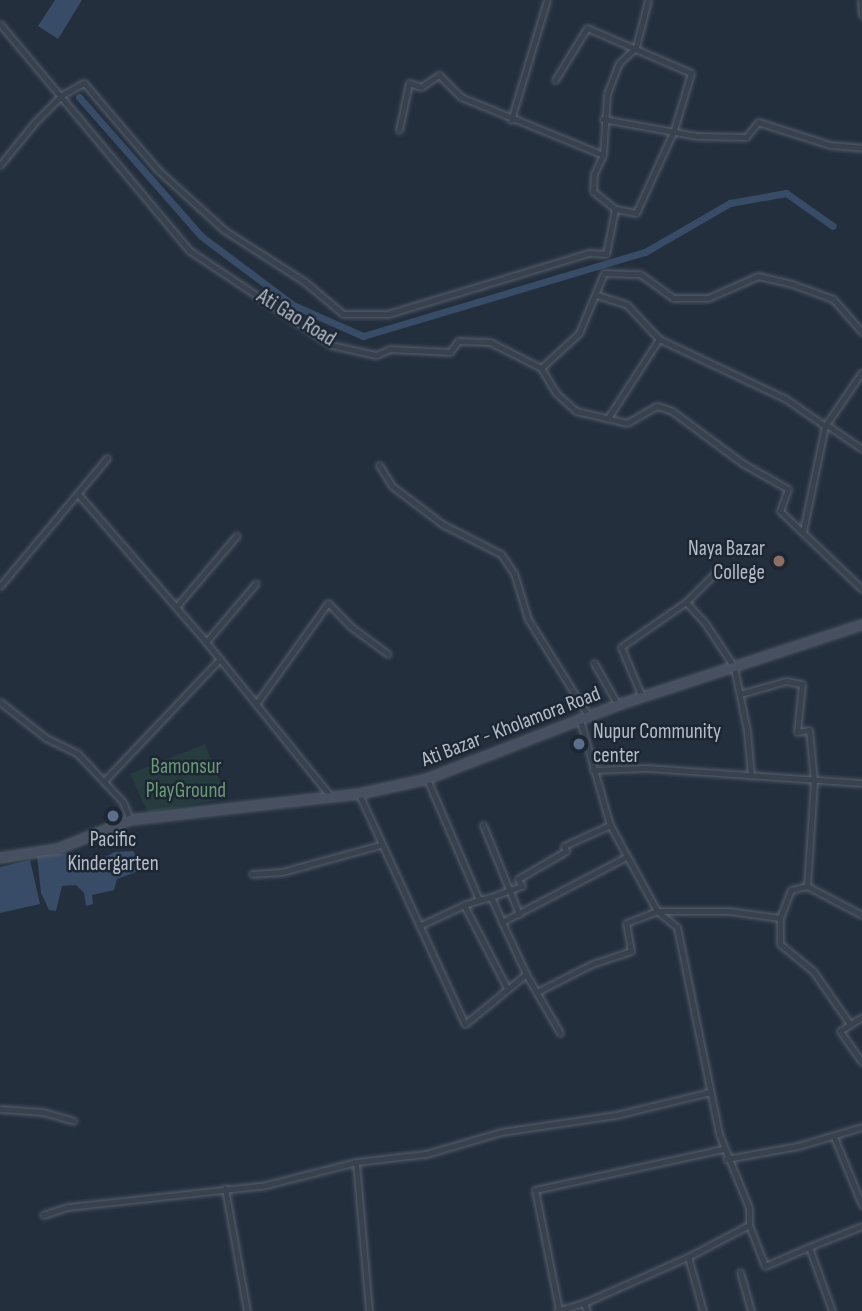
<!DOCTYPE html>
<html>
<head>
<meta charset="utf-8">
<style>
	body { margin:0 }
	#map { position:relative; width:862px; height:1311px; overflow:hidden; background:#242f3e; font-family:"Sofia Sans Condensed",sans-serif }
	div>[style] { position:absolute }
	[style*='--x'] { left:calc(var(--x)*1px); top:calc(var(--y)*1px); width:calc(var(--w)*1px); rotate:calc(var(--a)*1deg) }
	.green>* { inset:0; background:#263c3f }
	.water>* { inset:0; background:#394c67 }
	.canal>* { height:7px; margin:-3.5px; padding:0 3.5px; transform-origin:3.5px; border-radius:3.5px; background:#394c67 }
	.roads { filter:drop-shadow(0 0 2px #565f6c) drop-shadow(0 0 2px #565f6c) }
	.street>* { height:5px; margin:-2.5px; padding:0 2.5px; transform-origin:2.5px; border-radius:2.5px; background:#38414e }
	.secondary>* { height:8px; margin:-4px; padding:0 4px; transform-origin:4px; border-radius:4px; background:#465061 }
	.dots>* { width:19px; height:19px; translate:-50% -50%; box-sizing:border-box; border:4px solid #1d2633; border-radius:50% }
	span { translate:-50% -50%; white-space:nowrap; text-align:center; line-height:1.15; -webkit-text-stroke:5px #1d2633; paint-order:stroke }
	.street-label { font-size:21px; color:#b4bcc9 }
	.poi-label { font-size:21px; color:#b4bcc9 }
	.right { translate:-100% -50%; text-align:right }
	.left { translate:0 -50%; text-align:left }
	.park-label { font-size:21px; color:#6b9a76 }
</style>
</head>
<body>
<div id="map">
	<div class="green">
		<div style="clip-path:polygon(205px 744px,226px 798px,148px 813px,130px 774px)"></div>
	</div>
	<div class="water">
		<div style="clip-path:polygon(55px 0,82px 0,58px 39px,38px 26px)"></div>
		<div style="clip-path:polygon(133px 851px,141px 862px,139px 871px,117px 879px,114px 890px,92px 895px,93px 904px,86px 906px,84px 893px,76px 885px,62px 886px,56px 911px,49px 910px,41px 893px,37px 855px,75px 853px,84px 868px,115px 852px)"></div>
		<div style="clip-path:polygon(30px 860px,40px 904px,0 913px,0 867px)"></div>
	</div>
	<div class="canal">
		<div style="--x:79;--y:97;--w:185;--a:48.7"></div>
		<div style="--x:201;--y:236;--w:115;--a:36.9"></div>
		<div style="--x:293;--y:305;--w:77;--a:23.9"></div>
		<div style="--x:363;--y:336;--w:294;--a:-16.6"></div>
		<div style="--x:645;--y:252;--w:98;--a:-30"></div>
		<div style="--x:730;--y:203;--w:57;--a:-10.1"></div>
		<div style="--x:786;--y:193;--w:57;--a:35.1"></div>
	</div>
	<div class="roads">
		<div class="street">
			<div style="--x:861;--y:0;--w:15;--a:86"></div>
			<div style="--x:0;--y:24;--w:296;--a:50.1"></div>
			<div style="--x:190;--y:251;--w:169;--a:33.7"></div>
			<div style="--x:331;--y:345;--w:46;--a:12.5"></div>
			<div style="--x:376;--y:355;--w:15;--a:-23"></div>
			<div style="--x:390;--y:349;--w:60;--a:2.9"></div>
			<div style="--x:450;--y:352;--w:14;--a:-54"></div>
			<div style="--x:458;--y:341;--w:32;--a:2"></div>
			<div style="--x:490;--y:342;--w:57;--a:27"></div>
			<div style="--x:541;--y:368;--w:29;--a:59"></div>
			<div style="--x:556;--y:393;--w:27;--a:42"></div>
			<div style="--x:576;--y:411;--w:52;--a:13.2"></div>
			<div style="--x:627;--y:423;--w:34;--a:-30"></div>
			<div style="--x:657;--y:406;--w:16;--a:18"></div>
			<div style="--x:672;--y:411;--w:87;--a:36.6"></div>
			<div style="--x:742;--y:463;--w:53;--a:29.5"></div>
			<div style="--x:788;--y:489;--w:23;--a:110"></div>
			<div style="--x:780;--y:511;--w:113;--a:43.6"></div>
			<div style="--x:555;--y:80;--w:61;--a:-58.4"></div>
			<div style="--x:587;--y:28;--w:113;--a:23.4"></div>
			<div style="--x:691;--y:73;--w:59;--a:106.6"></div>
			<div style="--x:674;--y:130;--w:91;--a:114.6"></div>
			<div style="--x:636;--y:213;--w:21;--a:-169"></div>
			<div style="--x:603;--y:119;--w:96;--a:10.3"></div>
			<div style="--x:697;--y:136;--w:49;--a:1.2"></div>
			<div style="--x:746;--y:137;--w:19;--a:-51"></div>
			<div style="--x:758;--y:122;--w:76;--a:17.7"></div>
			<div style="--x:830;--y:145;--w:32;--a:5"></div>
			<div style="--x:511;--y:120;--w:125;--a:-73.3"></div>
			<div style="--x:399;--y:130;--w:48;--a:-78"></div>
			<div style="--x:409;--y:83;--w:13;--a:18"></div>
			<div style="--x:421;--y:87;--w:22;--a:-34"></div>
			<div style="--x:439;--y:75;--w:31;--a:45"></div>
			<div style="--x:461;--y:97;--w:153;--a:22.2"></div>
			<div style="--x:603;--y:155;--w:61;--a:-86.2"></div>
			<div style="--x:607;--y:94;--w:33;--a:-69"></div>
			<div style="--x:619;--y:63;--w:23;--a:-43"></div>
			<div style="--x:636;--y:47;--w:49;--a:-75.7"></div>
			<div style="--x:0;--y:165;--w:55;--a:-50.9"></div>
			<div style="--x:35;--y:122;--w:38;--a:-45"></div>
			<div style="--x:62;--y:95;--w:25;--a:-29"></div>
			<div style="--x:84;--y:83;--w:116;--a:49.6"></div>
			<div style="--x:159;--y:171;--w:88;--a:42.2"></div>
			<div style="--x:224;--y:230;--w:96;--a:32.7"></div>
			<div style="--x:305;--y:282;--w:50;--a:40.1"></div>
			<div style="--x:343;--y:314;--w:45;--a:0"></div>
			<div style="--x:388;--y:314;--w:210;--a:-16.9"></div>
			<div style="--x:589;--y:253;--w:17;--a:3"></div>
			<div style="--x:606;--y:254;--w:46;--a:-78.7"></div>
			<div style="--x:615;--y:209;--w:28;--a:-141"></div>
			<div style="--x:593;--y:191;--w:17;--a:-87"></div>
			<div style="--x:594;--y:174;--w:21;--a:-65"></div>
			<div style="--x:597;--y:295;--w:32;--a:18"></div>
			<div style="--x:627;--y:305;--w:47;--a:46.7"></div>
			<div style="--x:541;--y:368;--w:52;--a:-42.6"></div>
			<div style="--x:579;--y:333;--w:65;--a:-67.4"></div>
			<div style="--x:604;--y:273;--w:36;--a:2"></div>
			<div style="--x:640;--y:274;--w:41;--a:36"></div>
			<div style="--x:673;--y:298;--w:35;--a:0"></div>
			<div style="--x:708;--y:298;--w:55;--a:-23.7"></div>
			<div style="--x:758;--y:276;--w:35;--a:13"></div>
			<div style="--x:792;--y:284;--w:44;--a:20.1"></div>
			<div style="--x:833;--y:299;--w:44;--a:48.7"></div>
			<div style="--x:608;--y:418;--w:94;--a:-57.2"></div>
			<div style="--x:659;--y:339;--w:140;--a:25.3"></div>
			<div style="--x:786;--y:399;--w:47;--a:34.7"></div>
			<div style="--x:827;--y:425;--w:42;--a:34.4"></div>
			<div style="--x:379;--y:465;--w:25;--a:58"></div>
			<div style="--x:392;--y:486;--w:63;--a:37.2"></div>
			<div style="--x:442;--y:524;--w:66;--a:27"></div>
			<div style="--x:501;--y:554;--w:23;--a:56"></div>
			<div style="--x:514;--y:573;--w:48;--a:73.1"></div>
			<div style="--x:528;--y:619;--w:115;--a:58.1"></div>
			<div style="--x:78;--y:494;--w:196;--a:49.1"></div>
			<div style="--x:206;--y:642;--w:199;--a:51.1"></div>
			<div style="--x:803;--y:531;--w:107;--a:-78.2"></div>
			<div style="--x:825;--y:426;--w:65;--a:-55.6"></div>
			<div style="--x:0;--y:586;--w:167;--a:-50.1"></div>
			<div style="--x:686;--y:602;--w:28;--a:48"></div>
			<div style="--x:705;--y:623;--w:53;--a:56.6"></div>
			<div style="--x:734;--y:667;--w:65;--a:78.5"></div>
			<div style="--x:747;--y:731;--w:45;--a:84.9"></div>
			<div style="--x:176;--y:607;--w:94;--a:-49.7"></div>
			<div style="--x:206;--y:642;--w:77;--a:-49.7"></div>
			<div style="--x:594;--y:663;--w:48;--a:60.3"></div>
			<div style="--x:740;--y:694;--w:48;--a:-15.8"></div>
			<div style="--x:786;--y:681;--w:16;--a:11"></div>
			<div style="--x:802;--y:684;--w:48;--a:95.9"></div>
			<div style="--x:797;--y:732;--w:12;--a:-9"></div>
			<div style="--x:809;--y:730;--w:51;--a:84.4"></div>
			<div style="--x:814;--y:781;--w:105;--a:93.8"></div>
			<div style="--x:642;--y:697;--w:54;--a:-112.8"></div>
			<div style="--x:621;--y:647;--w:79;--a:-34.7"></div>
			<div style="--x:686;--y:602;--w:42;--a:-45"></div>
			<div style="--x:0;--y:702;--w:58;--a:38"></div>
			<div style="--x:46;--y:738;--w:34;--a:26"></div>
			<div style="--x:77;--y:753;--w:67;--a:46.8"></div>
			<div style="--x:123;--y:802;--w:19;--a:69"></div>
			<div style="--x:256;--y:704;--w:124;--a:-54.5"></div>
			<div style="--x:328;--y:603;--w:32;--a:46"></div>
			<div style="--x:350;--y:626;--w:47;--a:36.4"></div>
			<div style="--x:580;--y:720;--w:109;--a:74.1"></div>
			<div style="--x:610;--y:825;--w:98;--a:61.3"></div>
			<div style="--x:657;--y:911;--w:26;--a:39"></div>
			<div style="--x:677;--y:927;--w:211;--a:78.5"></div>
			<div style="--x:719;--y:1134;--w:80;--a:67.9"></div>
			<div style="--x:749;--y:1208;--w:17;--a:90"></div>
			<div style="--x:749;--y:1225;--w:69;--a:152.3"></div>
			<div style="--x:688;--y:1257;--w:56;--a:74.5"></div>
			<div style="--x:593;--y:770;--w:53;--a:-2.2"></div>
			<div style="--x:646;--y:768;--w:217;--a:4"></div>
			<div style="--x:427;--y:779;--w:132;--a:66.7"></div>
			<div style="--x:479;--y:900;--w:12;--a:-14"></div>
			<div style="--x:491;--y:897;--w:27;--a:66"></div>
			<div style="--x:105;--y:780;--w:167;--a:-46.5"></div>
			<div style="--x:359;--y:794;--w:253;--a:65.3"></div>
			<div style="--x:465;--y:1024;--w:79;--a:-39.3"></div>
			<div style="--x:526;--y:974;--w:68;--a:60"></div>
			<div style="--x:483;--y:825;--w:96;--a:68"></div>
			<div style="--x:252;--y:874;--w:30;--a:-4"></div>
			<div style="--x:282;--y:872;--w:102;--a:-15.4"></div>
			<div style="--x:491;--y:897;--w:33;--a:-20"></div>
			<div style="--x:522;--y:886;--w:8;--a:-120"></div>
			<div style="--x:518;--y:879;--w:56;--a:-30.3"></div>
			<div style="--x:566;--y:851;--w:5;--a:-112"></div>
			<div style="--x:564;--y:846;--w:51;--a:-24.5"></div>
			<div style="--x:479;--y:900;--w:16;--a:162"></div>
			<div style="--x:464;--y:905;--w:93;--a:62.6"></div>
			<div style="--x:780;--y:918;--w:26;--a:90"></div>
			<div style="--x:780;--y:944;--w:43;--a:39.3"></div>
			<div style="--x:813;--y:971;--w:65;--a:55.1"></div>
			<div style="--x:419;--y:926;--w:50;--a:-25"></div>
			<div style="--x:526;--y:974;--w:57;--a:-114.8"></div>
			<div style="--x:502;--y:922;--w:140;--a:-27.7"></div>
			<div style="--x:537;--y:992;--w:62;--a:-27"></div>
			<div style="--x:592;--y:964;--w:41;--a:-18.4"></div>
			<div style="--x:631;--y:951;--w:28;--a:-100"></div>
			<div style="--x:626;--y:923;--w:33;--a:-21"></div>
			<div style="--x:657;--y:911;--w:72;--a:0"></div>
			<div style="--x:729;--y:911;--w:51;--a:7.8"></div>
			<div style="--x:780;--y:918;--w:30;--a:-69"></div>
			<div style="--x:791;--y:890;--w:16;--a:-14"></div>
			<div style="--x:807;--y:886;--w:62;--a:27.8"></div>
			<div style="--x:862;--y:1017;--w:26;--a:148"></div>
			<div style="--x:840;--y:1031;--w:38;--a:55"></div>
			<div style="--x:0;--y:1109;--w:43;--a:4"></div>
			<div style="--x:43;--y:1112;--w:32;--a:16"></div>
			<div style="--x:834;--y:1137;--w:74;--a:67.6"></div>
			<div style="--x:726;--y:1159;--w:73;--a:-10.2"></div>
			<div style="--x:798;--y:1146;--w:67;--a:-16.5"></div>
			<div style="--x:356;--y:1162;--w:150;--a:85"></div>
			<div style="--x:225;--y:1188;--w:125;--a:79.9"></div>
			<div style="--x:43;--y:1215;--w:26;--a:-18"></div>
			<div style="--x:68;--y:1207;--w:199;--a:-6.3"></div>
			<div style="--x:266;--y:1185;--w:93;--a:-14.3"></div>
			<div style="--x:356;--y:1162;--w:70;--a:-6.5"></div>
			<div style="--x:426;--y:1154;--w:78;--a:-16.3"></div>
			<div style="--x:501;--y:1132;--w:116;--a:-8.4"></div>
			<div style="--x:616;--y:1115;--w:97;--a:-13.7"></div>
			<div style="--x:749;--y:1225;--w:44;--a:68.7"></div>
			<div style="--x:765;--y:1266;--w:48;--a:-23.4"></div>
			<div style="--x:809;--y:1247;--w:68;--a:70.2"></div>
			<div style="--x:809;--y:1247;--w:57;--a:-21.6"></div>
			<div style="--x:740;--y:1272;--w:41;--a:74.2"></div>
			<div style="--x:559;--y:1310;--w:122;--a:-101.3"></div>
			<div style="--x:535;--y:1190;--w:192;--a:-12.3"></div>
			<div style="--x:557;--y:1311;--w:28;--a:-17"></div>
			<div style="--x:587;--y:1311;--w:9;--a:-111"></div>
			<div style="--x:584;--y:1303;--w:114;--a:-23.9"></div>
		</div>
		<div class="secondary">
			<div style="--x:0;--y:858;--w:59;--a:-8.8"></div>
			<div style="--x:58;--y:849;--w:78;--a:-21.9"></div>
			<div style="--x:130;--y:820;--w:230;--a:-6.5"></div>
			<div style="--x:359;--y:794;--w:70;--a:-12.4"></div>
			<div style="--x:427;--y:779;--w:205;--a:-21.2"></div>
			<div style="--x:618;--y:705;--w:257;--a:-18.2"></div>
		</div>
	</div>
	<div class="dots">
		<div style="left:779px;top:561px;background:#8d6e63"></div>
		<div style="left:579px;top:744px;background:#5c6f8a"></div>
		<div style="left:113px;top:816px;background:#5c6f8a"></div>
	</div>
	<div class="street-label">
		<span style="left:296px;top:318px;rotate:32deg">Ati Gao Road</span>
		<span style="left:511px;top:727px;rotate:-21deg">Ati Bazar - Kholamora Road</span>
	</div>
	<div class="poi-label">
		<span class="right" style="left:765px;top:561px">Naya Bazar<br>College</span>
		<span class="left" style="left:593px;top:744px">Nupur Community<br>center</span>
		<span style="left:113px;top:852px">Pacific<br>Kindergarten</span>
	</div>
	<div class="park-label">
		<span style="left:186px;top:779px">Bamonsur<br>PlayGround</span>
	</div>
</div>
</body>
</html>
